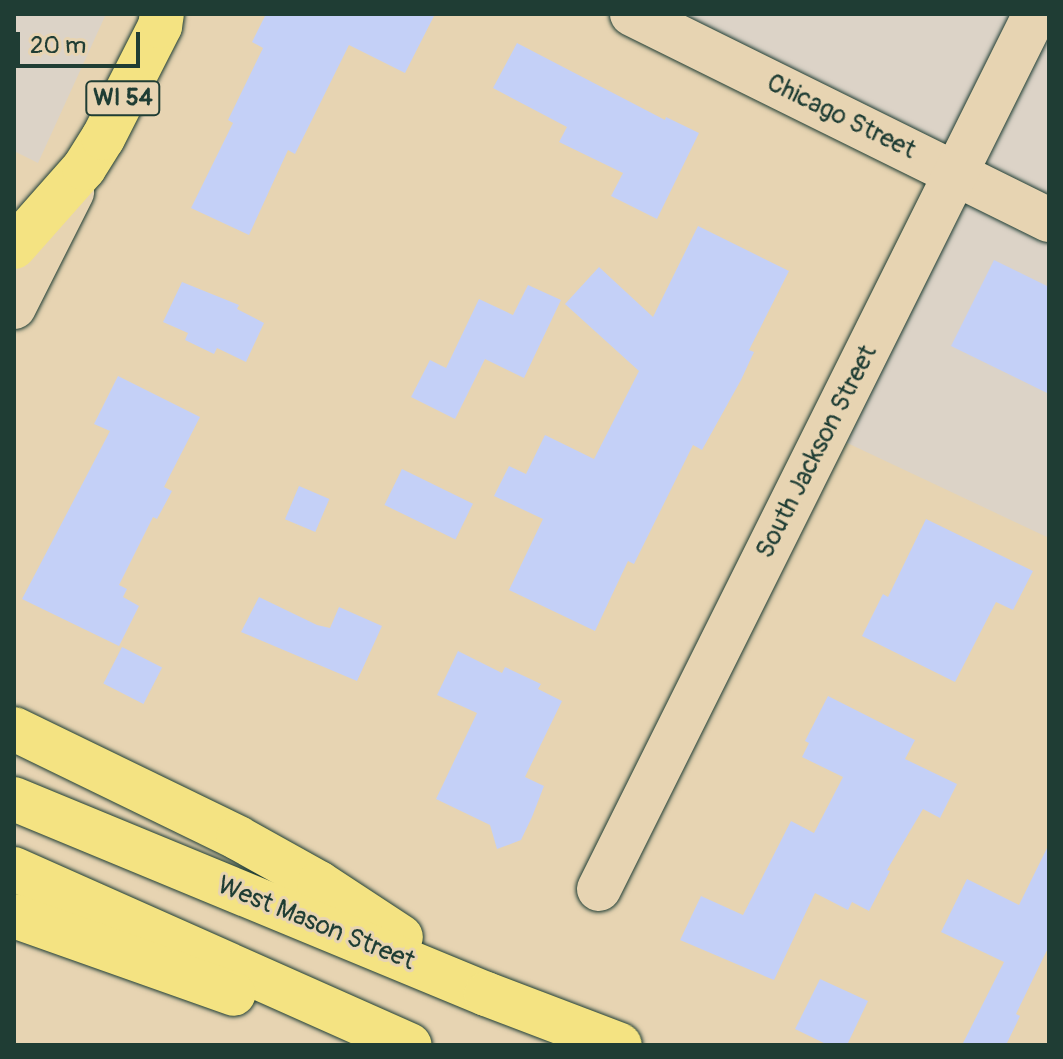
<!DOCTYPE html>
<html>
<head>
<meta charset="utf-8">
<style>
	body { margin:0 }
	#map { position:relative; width:1063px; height:1059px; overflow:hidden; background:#e7d4b2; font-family:Pangolin,sans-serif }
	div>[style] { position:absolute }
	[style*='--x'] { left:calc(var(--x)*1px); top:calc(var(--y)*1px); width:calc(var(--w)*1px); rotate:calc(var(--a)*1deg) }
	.built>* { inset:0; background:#dcd3c7 }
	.building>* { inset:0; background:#c4d0f7; transform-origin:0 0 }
	.roads { filter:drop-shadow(0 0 2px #1f3d34) drop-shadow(0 0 2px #1f3d34) }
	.minor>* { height:44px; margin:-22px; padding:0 22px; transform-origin:22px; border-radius:22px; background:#e7d4b2 }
	.major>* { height:44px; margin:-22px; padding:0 22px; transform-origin:22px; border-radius:22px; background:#f4e382 }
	span { translate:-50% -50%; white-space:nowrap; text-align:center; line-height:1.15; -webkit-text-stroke:6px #e7d4b2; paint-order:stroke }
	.shield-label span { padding:2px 6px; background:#e7d4b2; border:2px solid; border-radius:6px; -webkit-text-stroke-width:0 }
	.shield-label { font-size:24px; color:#1f3d34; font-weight:700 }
	.street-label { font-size:26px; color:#1f3d34 }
	.frame { position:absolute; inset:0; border:16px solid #1f3d34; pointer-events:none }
	.scale { position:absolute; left:16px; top:32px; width:124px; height:36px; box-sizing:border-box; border:4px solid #1f3d34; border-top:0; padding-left:10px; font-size:24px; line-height:28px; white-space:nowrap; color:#1f3d34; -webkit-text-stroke:6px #e7d4b2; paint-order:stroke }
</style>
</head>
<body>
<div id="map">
	<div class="built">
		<div style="clip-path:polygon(14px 14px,106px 14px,38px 163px,14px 151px)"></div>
		<div style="clip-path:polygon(632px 14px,1049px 14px,1049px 538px,826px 433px,956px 174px)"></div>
	</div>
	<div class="building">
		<div style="clip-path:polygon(266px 14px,435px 14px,405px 73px,349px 45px,295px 154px,288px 150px,249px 235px,191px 208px,233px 123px,228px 120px,263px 48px,252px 42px)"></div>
		<div style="clip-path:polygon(517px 43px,665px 120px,666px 117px,699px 133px,657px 219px,611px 196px,623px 173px,559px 142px,567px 127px,493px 88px)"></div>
		<div style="clip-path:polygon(698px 226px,789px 271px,749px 350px,754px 352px,741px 380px,702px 450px,693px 445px,634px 564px,628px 561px,595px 631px,509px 590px,543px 519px,494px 496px,509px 466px,526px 474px,545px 435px,594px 459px,639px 371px,565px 304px,599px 267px,653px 317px)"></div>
		<div style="clip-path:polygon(994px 260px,1049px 287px,1049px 394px,951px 346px)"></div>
		<div style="clip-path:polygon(182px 282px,239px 305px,237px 309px,264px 323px,246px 362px,217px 348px,214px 354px,185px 340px,188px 333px,163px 322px)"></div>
		<div style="clip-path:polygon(528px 285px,561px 300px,524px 378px,485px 359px,455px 419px,411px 397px,430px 360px,446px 368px,479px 299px,513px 315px)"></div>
		<div style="clip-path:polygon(118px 376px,200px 417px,164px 487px,172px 491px,157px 519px,153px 517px,119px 585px,127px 589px,123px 597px,139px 606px,119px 646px,22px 599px,110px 431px,94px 424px)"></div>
		<div style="left:402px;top:469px;width:79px;height:40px;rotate:26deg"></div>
		<div style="left:299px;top:486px;width:33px;height:36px;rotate:23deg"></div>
		<div style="clip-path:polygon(926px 519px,1033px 571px,1013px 610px,996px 602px,955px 682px,862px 636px,883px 594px,888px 597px)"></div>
		<div style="clip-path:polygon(259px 597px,317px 625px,330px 628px,339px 607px,382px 626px,357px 681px,241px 632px)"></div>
		<div style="left:122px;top:647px;width:45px;height:41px;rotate:27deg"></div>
		<div style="clip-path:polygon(458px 651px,502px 673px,505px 667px,541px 684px,538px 689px,562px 701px,525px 777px,544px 786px,532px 817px,521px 840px,497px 849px,490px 825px,436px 799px,477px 713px,437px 695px)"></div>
		<div style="clip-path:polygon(828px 696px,915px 740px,905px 759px,957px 784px,940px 818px,923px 809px,887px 870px,890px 871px,869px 911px,852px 902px,848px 910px,815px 893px,774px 980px,680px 940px,701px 896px,743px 915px,791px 821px,814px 833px,843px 777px,802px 757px,809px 743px,805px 741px)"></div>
		<div style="clip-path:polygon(1049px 844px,1049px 946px,1016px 1014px,1020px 1016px,1006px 1045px,962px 1045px,1004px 962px,941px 932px,967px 879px,1019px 905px)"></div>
		<div style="clip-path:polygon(820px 979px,868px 1001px,847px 1045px,828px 1045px,795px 1029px)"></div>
	</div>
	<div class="roads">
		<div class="minor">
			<div style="--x:632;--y:14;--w:465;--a:26.3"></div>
			<div style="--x:14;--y:307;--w:129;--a:-63.2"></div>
			<div style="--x:599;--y:889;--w:978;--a:-63.51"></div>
		</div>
		<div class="major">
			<div style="--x:14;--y:247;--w:106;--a:-48.5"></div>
			<div style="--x:84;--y:168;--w:36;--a:-58"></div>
			<div style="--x:103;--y:138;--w:126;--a:-63"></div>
			<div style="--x:160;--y:26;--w:12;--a:-81"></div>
			<div style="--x:14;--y:729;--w:249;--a:25.9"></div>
			<div style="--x:238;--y:838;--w:93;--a:29.1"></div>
			<div style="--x:319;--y:883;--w:98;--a:33.4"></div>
			<div style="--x:14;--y:799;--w:511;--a:22.45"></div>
			<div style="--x:486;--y:994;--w:143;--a:20.8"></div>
			<div style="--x:14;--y:869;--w:433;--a:24"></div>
			<div style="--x:14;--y:916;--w:233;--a:19.5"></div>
		</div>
	</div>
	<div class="shield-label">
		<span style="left:123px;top:98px">WI 54</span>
	</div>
	<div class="street-label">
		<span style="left:841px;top:117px;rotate:26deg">Chicago Street</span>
		<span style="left:817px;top:452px;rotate:-63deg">South Jackson Street</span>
		<span style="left:316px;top:924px;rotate:22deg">West Mason Street</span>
	</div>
	<div class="frame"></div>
	<div class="scale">20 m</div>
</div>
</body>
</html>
